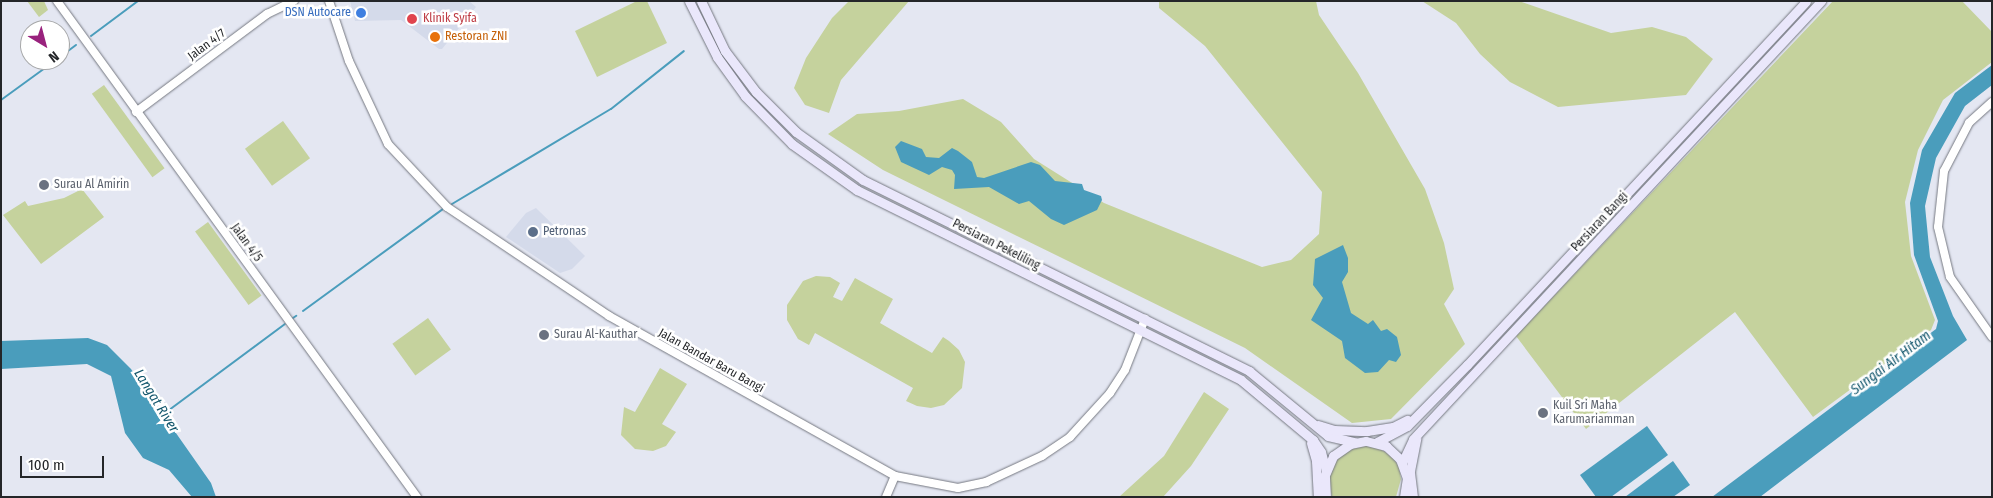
<!DOCTYPE html>
<html>
<head>
<meta charset="utf-8">
<style>
	body { margin:0 }
	#map { position:relative; width:1993px; height:498px; overflow:hidden; background:#e4e7f2; font-family:"Fira Sans Condensed",sans-serif }
	div>[style] { position:absolute }
	[style*='--x'] { left:calc(var(--x)*1px); top:calc(var(--y)*1px); width:calc(var(--w)*1px); rotate:calc(var(--a)*1deg) }
	.built>* { inset:0; background:#d4daea }
	.green>* { inset:0; background:#c5d29d; transform-origin:0 0 }
	.water>* { inset:0; background:#4a9dbc }
	.stream>* { height:2px; margin:-1px; padding:0 1px; transform-origin:1px; border-radius:1px; background:#4a9dbc }
	.roads { filter:drop-shadow(0 0 1px #757881) drop-shadow(0 0 1px #757881) }
	.tertiary>* { height:8px; margin:-4px; padding:0 4px; transform-origin:4px; border-radius:4px; background:#fff }
	.secondary>* { height:9px; margin:-4.5px; padding:0 4.5px; transform-origin:4.5px; border-radius:4.5px; background:#eae7fb }
	.dots>* { width:14px; height:14px; translate:-50% -50%; box-sizing:border-box; border:2px solid #fff; border-radius:50% }
	span { translate:-50% -50%; white-space:nowrap; text-align:center; line-height:1.15; -webkit-text-stroke:5px #fff; paint-order:stroke }
	.shop-label { font-size:12px; color:#366cbe }
	.right { translate:-100% -50%; text-align:right }
	.health-label { font-size:12px; color:#be3a42 }
	.left { translate:0 -50%; text-align:left }
	.food-label { font-size:12px; color:#c56008 }
	.street-label { font-size:12px; color:#242629 }
	.worship-label { font-size:12px; color:#5b616d }
	.service-label { font-size:12px; color:#4e5e75 }
	.water-label { font-size:14px; color:#12566c; font-style:italic }
	.frame { position:absolute; inset:0; border:2px solid #242629; pointer-events:none }
	.north { position:absolute; left:20px; top:20px; width:50px; height:50px; box-sizing:border-box; background:#fff; border:1px solid #a7a8a9; border-radius:50%; rotate:143deg; font-size:14px; font-weight:700; line-height:20px; text-align:center; color:#242629 }
	.north::after { content:''; display:block; margin:auto; width:18px; height:22px; background:#99227d; clip-path:polygon(50% 0,100% 100%,50% 72%,0 100%) }
	.scale { position:absolute; left:20px; top:456px; width:84px; height:22px; box-sizing:border-box; border:2px solid #242629; border-top:0; padding-left:6px; font-size:15px; line-height:18px; white-space:nowrap; color:#242629; -webkit-text-stroke:4px #fff; paint-order:stroke }
</style>
</head>
<body>
<div id="map">
	<div class="built">
		<div style="clip-path:polygon(350px 1px,469px 1px,476px 7px,442px 49px,439px 49px,401px 20px,355px 21px)"></div>
		<div style="clip-path:polygon(536px 208px,585px 256px,572px 269px,560px 273px,506px 237px,526px 213px)"></div>
	</div>
	<div class="green">
		<div style="clip-path:polygon(27px 1px,44px 1px,48px 10px,39px 17px)"></div>
		<div style="clip-path:polygon(637px 1px,647px 1px,667px 43px,597px 77px,575px 31px)"></div>
		<div style="clip-path:polygon(849px 1px,909px 1px,841px 80px,829px 113px,805px 105px,794px 88px,806px 58px,832px 18px)"></div>
		<div style="clip-path:polygon(1159px 1px,1316px 1px,1319px 15px,1358px 73px,1425px 189px,1444px 243px,1454px 289px,1444px 304px,1465px 344px,1391px 419px,1352px 423px,1245px 348px,883px 170px,828px 134px,857px 114px,899px 111px,963px 99px,1001px 122px,1034px 159px,1104px 203px,1262px 267px,1291px 260px,1319px 234px,1322px 192px,1205px 46px,1159px 8px)"></div>
		<div style="clip-path:polygon(1422px 1px,1519px 1px,1611px 33px,1652px 27px,1686px 37px,1713px 59px,1686px 95px,1558px 107px,1510px 82px,1480px 54px,1456px 23px)"></div>
		<div style="clip-path:polygon(1833px 1px,1962px 1px,1992px 32px,1992px 62px,1943px 100px,1918px 150px,1905px 202px,1911px 256px,1935px 320px,1931px 330px,1813px 417px,1735px 312px,1586px 429px,1516px 336px)"></div>
		<div style="left:104px;top:85px;width:103px;height:15px;rotate:54deg"></div>
		<div style="left:283px;top:121px;width:46px;height:47px;rotate:54deg"></div>
		<div style="clip-path:polygon(82px 189px,104px 217px,41px 264px,3px 215px,25px 201px,28px 206px,64px 198px)"></div>
		<div style="left:208px;top:222px;width:91px;height:16px;rotate:54deg"></div>
		<div style="clip-path:polygon(816px 276px,830px 277px,840px 283px,833px 297px,842px 301px,855px 278px,893px 299px,880px 323px,932px 353px,943px 337px,949px 341px,959px 350px,965px 362px,962px 388px,944px 405px,931px 408px,917px 406px,906px 401px,913px 388px,815px 333px,809px 345px,798px 339px,787px 320px,787px 305px,803px 281px)"></div>
		<div style="left:428px;top:318px;width:39px;height:44px;rotate:54deg"></div>
		<div style="clip-path:polygon(660px 368px,687px 384px,662px 424px,676px 432px,666px 446px,653px 451px,635px 449px,621px 435px,624px 407px,635px 412px)"></div>
		<div style="clip-path:polygon(1204px 392px,1229px 409px,1191px 466px,1163px 497px,1119px 497px,1164px 456px)"></div>
		<div style="clip-path:polygon(1371px 444px,1392px 456px,1399px 467px,1401px 479px,1396px 497px,1332px 497px,1328px 478px,1337px 457px,1346px 449px)"></div>
	</div>
	<div class="water">
		<div style="clip-path:polygon(1992px 65px,1992px 85px,1965px 106px,1936px 158px,1925px 206px,1930px 257px,1953px 316px,1967px 340px,1760px 497px,1712px 497px,1936px 329px,1938px 321px,1914px 255px,1910px 203px,1922px 150px,1955px 93px)"></div>
		<div style="clip-path:polygon(901px 141px,922px 149px,926px 157px,939px 158px,952px 148px,958px 151px,972px 162px,977px 177px,984px 178px,1031px 162px,1040px 165px,1055px 181px,1082px 184px,1084px 190px,1101px 196px,1102px 200px,1097px 210px,1064px 225px,1051px 219px,1029px 201px,1019px 204px,989px 187px,954px 189px,955px 175px,952px 170px,942px 167px,929px 175px,901px 162px,895px 147px)"></div>
		<div style="clip-path:polygon(1343px 245px,1348px 258px,1348px 272px,1342px 282px,1351px 313px,1368px 324px,1373px 320px,1381px 331px,1387px 329px,1397px 337px,1401px 355px,1396px 362px,1389px 360px,1378px 372px,1365px 373px,1345px 358px,1342px 341px,1311px 320px,1323px 298px,1313px 285px,1315px 259px)"></div>
		<div style="clip-path:polygon(88px 338px,107px 345px,131px 369px,211px 483px,216px 497px,192px 497px,169px 470px,143px 458px,125px 433px,111px 376px,87px 364px,1px 369px,1px 341px)"></div>
		<div style="clip-path:polygon(1647px 426px,1668px 455px,1611px 497px,1596px 497px,1580px 475px)"></div>
		<div style="clip-path:polygon(1673px 461px,1690px 485px,1673px 497px,1625px 497px)"></div>
	</div>
	<div class="stream">
		<div style="--x:91;--y:36;--w:59;--a:-36.7"></div>
		<div style="--x:60;--y:57;--w:20;--a:-37"></div>
		<div style="--x:1;--y:100;--w:68;--a:-36"></div>
		<div style="--x:452;--y:204;--w:185;--a:-30.9"></div>
		<div style="--x:611;--y:109;--w:93;--a:-38.5"></div>
		<div style="--x:303;--y:311;--w:173;--a:-36.1"></div>
		<div style="--x:293;--y:318;--w:4;--a:-34"></div>
		<div style="--x:161;--y:416;--w:154;--a:-36.6"></div>
	</div>
	<div class="roads">
		<div class="tertiary">
			<div style="--x:57;--y:1;--w:613;--a:54.03"></div>
			<div style="--x:329;--y:1;--w:63;--a:71.6"></div>
			<div style="--x:349;--y:61;--w:92;--a:64.8"></div>
			<div style="--x:388;--y:144;--w:86;--a:46.9"></div>
			<div style="--x:447;--y:207;--w:195;--a:33.9"></div>
			<div style="--x:609;--y:316;--w:328;--a:29.2"></div>
			<div style="--x:895;--y:476;--w:64;--a:10.8"></div>
			<div style="--x:958;--y:488;--w:29;--a:-12"></div>
			<div style="--x:986;--y:482;--w:62;--a:-24.9"></div>
			<div style="--x:1042;--y:456;--w:34;--a:-34"></div>
			<div style="--x:1070;--y:437;--w:59;--a:-47.7"></div>
			<div style="--x:1110;--y:393;--w:27;--a:-57"></div>
			<div style="--x:1125;--y:370;--w:55;--a:-68.6"></div>
			<div style="--x:1992;--y:102;--w:31;--a:138"></div>
			<div style="--x:1969;--y:123;--w:54;--a:117.5"></div>
			<div style="--x:1944;--y:171;--w:56;--a:96.1"></div>
			<div style="--x:1938;--y:227;--w:51;--a:76.5"></div>
			<div style="--x:1950;--y:277;--w:73;--a:55"></div>
			<div style="--x:136;--y:112;--w:164;--a:-36.8"></div>
			<div style="--x:267;--y:14;--w:30;--a:-26"></div>
			<div style="--x:886;--y:497;--w:23;--a:-67"></div>
		</div>
		<div class="secondary">
			<div style="--x:689;--y:1;--w:63;--a:63.4"></div>
			<div style="--x:717;--y:57;--w:48;--a:54.3"></div>
			<div style="--x:745;--y:96;--w:67;--a:45.6"></div>
			<div style="--x:792;--y:144;--w:80;--a:35.3"></div>
			<div style="--x:857;--y:190;--w:428;--a:26.3"></div>
			<div style="--x:1241;--y:380;--w:94;--a:39.8"></div>
			<div style="--x:1313;--y:440;--w:14;--a:56"></div>
			<div style="--x:1321;--y:452;--w:20;--a:75"></div>
			<div style="--x:701;--y:1;--w:55;--a:64.4"></div>
			<div style="--x:725;--y:51;--w:51;--a:52.9"></div>
			<div style="--x:756;--y:92;--w:57;--a:45"></div>
			<div style="--x:796;--y:132;--w:82;--a:35.6"></div>
			<div style="--x:863;--y:180;--w:431;--a:26.3"></div>
			<div style="--x:1249;--y:371;--w:102;--a:39.4"></div>
			<div style="--x:1328;--y:436;--w:28;--a:13"></div>
			<div style="--x:1318;--y:425;--w:17;--a:17"></div>
			<div style="--x:1334;--y:430;--w:33;--a:2"></div>
			<div style="--x:1367;--y:431;--w:26;--a:-9"></div>
			<div style="--x:1393;--y:427;--w:16;--a:-27"></div>
			<div style="--x:1377;--y:442;--w:34;--a:-28"></div>
			<div style="--x:1407;--y:426;--w:86;--a:-45.5"></div>
			<div style="--x:1467;--y:365;--w:497;--a:-47"></div>
			<div style="--x:1311;--y:443;--w:19;--a:74"></div>
			<div style="--x:1316;--y:461;--w:36;--a:87"></div>
			<div style="--x:1402;--y:463;--w:26;--a:-65"></div>
			<div style="--x:1413;--y:439;--w:599;--a:-47.03"></div>
			<div style="--x:1326;--y:497;--w:22;--a:-93"></div>
			<div style="--x:1325;--y:475;--w:21;--a:-67"></div>
			<div style="--x:1333;--y:456;--w:21;--a:-35"></div>
			<div style="--x:1350;--y:444;--w:16;--a:-11"></div>
			<div style="--x:1366;--y:441;--w:21;--a:14"></div>
			<div style="--x:1386;--y:446;--w:19;--a:43"></div>
			<div style="--x:1400;--y:459;--w:20;--a:70"></div>
			<div style="--x:1407;--y:478;--w:19;--a:99"></div>
			<div style="--x:1413;--y:497;--w:26;--a:-97"></div>
			<div style="--x:1410;--y:471;--w:33;--a:-79"></div>
		</div>
	</div>
	<div class="dots">
		<div style="left:361px;top:13px;background:#3f7fe0"></div>
		<div style="left:412px;top:19px;background:#e0444e"></div>
		<div style="left:435px;top:37px;background:#e8710a"></div>
		<div style="left:44px;top:185px;background:#6b7280"></div>
		<div style="left:533px;top:232px;background:#5c6f8a"></div>
		<div style="left:544px;top:335px;background:#6b7280"></div>
		<div style="left:1543px;top:413px;background:#6b7280"></div>
	</div>
	<div class="shop-label">
		<span class="right" style="left:351px;top:13px">DSN Autocare</span>
	</div>
	<div class="health-label">
		<span class="left" style="left:423px;top:19px">Klinik Syifa</span>
	</div>
	<div class="food-label">
		<span class="left" style="left:445px;top:37px">Restoran ZNI</span>
	</div>
	<div class="street-label">
		<span style="left:207px;top:45px;rotate:-37deg">Jalan 4/7</span>
		<span style="left:1600px;top:222px;rotate:-47deg">Persiaran Bangi</span>
		<span style="left:246px;top:243px;rotate:54deg">Jalan 4/5</span>
		<span style="left:996px;top:245px;rotate:27deg">Persiaran Pekeliling</span>
		<span style="left:711px;top:361px;rotate:29deg">Jalan Bandar Baru Bangi</span>
	</div>
	<div class="worship-label">
		<span class="left" style="left:54px;top:185px">Surau Al Amirin</span>
		<span class="left" style="left:554px;top:335px">Surau Al-Kauthar</span>
		<span class="left" style="left:1553px;top:413px">Kuil Sri Maha<br>Karumariamman</span>
	</div>
	<div class="service-label">
		<span class="left" style="left:543px;top:232px">Petronas</span>
	</div>
	<div class="water-label">
		<span style="left:1891px;top:363px;rotate:-37deg">Sungai Air Hitam</span>
		<span style="left:156px;top:401px;rotate:58deg">Langat River</span>
	</div>
	<div class="frame"></div>
	<div class="north">N</div>
	<div class="scale">100 m</div>
</div>
</body>
</html>
